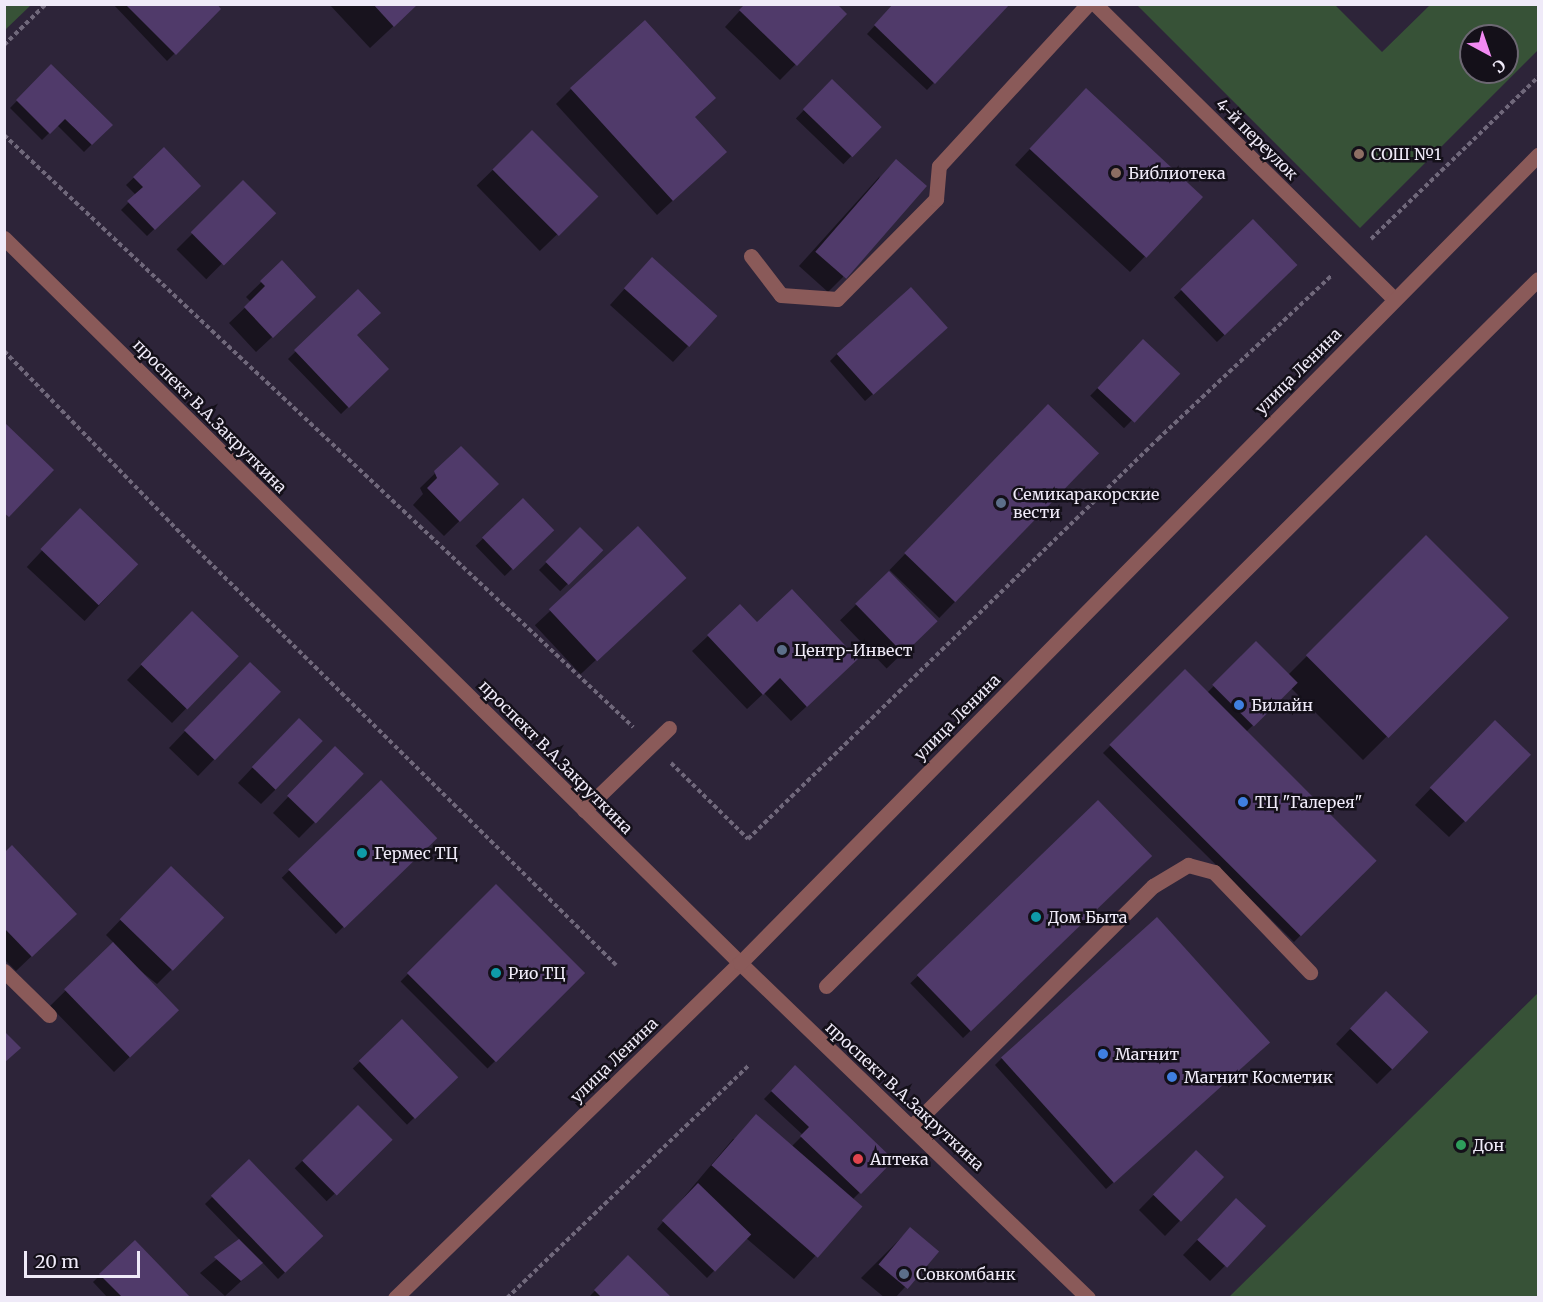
<!DOCTYPE html>
<html>
<head>
<meta charset="utf-8">
<style>
	body { margin:0 }
	#map { position:relative; width:1543px; height:1302px; overflow:hidden; background:#2d2439; font-family:Merriweather,serif }
	div>[style] { position:absolute }
	[style*='--x'] { left:calc(var(--x)*1px); top:calc(var(--y)*1px); width:calc(var(--w)*1px); rotate:calc(var(--a)*1deg) }
	.green>* { inset:0; background:#375237 }
	.shadow>* { inset:0; background:#0007; transform-origin:0 0 }
	.building>* { inset:0; background:#503a6a; transform-origin:0 0 }
	.path>* { height:4px; margin-top:-2px; transform-origin:0; background:repeating-linear-gradient(90deg,#70687b 0 4.5px,transparent 0 7.5px) }
	.lane>* { height:15px; margin:-7.5px; padding:0 7.5px; transform-origin:7.5px; border-radius:7.5px; background:#8a5a59 }
	.street>* { height:15px; margin:-7.5px; padding:0 7.5px; transform-origin:7.5px; border-radius:7.5px; background:#8a5a59 }
	.dots>* { width:16px; height:16px; translate:-50% -50%; box-sizing:border-box; border:3px solid #141019; border-radius:50% }
	span { translate:-50% -50%; white-space:nowrap; text-align:center; line-height:1.15; -webkit-text-stroke:5px #141019; paint-order:stroke }
	.street-label { font-size:16px; color:#efeaf8 }
	.poi-label { font-size:16px; color:#efeaf8 }
	.left { translate:0 -50%; text-align:left }
	.frame { position:absolute; inset:0; border:6px solid #efeaf8; pointer-events:none }
	.north { position:absolute; left:1459px; top:24px; width:60px; height:60px; box-sizing:border-box; background:#141019; border:2px solid #6c6772; border-radius:50%; rotate:140deg; font-size:16px; font-weight:700; line-height:24px; text-align:center; color:#efeaf8 }
	.north::after { content:''; display:block; margin:auto; width:21px; height:27px; background:#f28af2; clip-path:polygon(50% 0,100% 100%,50% 72%,0 100%) }
	.scale { position:absolute; left:24px; top:1251px; width:116px; height:27px; box-sizing:border-box; border:3px solid #efeaf8; border-top:0; padding-left:8px; font-size:18px; line-height:21px; white-space:nowrap; color:#efeaf8; -webkit-text-stroke:4px #141019; paint-order:stroke }
</style>
</head>
<body>
<div id="map">
	<div class="green">
		<div style="clip-path:polygon(5px 4px,31px 4px,31px 5px,5px 30px)"></div>
		<div style="clip-path:polygon(evenodd,1137px 5px,1335px 5px,1382px 52px,1430px 5px,1538px 5px,1538px 50px,1360px 228px,1137px 5px,1471px 36px,1507px 36px,1507px 72px,1471px 72px,1471px 36px)"></div>
		<div style="clip-path:polygon(1538px 993px,1538px 1297px,1229px 1297px)"></div>
	</div>
	<div class="shadow">
		<div style="clip-path:polygon(113px 4px,214px 4px,219px 9px,167px 61px)"></div>
		<div style="clip-path:polygon(329px 4px,417px 4px,370px 48px)"></div>
		<div style="clip-path:polygon(746px 4px,845px 14px,780px 80px,725px 27px)"></div>
		<div style="clip-path:polygon(895px 4px,1008px 4px,927px 90px,867px 34px)"></div>
		<div style="clip-path:polygon(51px 66px,111px 125px,84px 152px,57px 125px,42px 140px,10px 108px)"></div>
		<div style="left:832px;top:81px;width:66px;height:52px;rotate:44deg"></div>
		<div style="clip-path:polygon(571px 89px,693px 118px,709px 167px,657px 215px,556px 104px)"></div>
		<div style="clip-path:polygon(1070px 106px,1201px 197px,1130px 272px,1015px 165px)"></div>
		<div style="left:532px;top:132px;width:91px;height:77px;rotate:46deg"></div>
		<div style="clip-path:polygon(164px 149px,199px 186px,147px 236px,121px 210px,136px 195px,126px 185px)"></div>
		<div style="clip-path:polygon(880px 176px,843px 277px,828px 292px,799px 266px)"></div>
		<div style="left:243px;top:183px;width:42px;height:94px;rotate:45deg"></div>
		<div style="left:1253px;top:221px;width:62px;height:110px;rotate:46deg"></div>
		<div style="clip-path:polygon(282px 262px,299px 312px,256px 352px,229px 323px,251px 302px,246px 297px)"></div>
		<div style="clip-path:polygon(637px 275px,688px 346px,673px 362px,610px 305px)"></div>
		<div style="clip-path:polygon(358px 291px,355px 336px,387px 369px,341px 414px,288px 359px)"></div>
		<div style="clip-path:polygon(938px 336px,865px 401px,830px 361px,837px 354px)"></div>
		<div style="left:1143px;top:341px;width:47px;height:76px;rotate:44deg"></div>
		<div style="left:1048px;top:406px;width:69px;height:228px;rotate:44deg"></div>
		<div style="clip-path:polygon(461px 448px,497px 484px,444px 536px,413px 505px,423px 494px,420px 488px)"></div>
		<div style="left:523px;top:500px;width:42px;height:66px;rotate:46deg"></div>
		<div style="left:80px;top:510px;width:79px;height:78px;rotate:43deg"></div>
		<div style="left:580px;top:529px;width:30px;height:58px;rotate:45deg"></div>
		<div style="left:638px;top:529px;width:67px;height:141px;rotate:47deg"></div>
		<div style="clip-path:polygon(1426px 537px,1506px 618px,1363px 760px,1291px 688px,1246px 732px,1375px 860px,1294px 942px,1103px 753px,1185px 671px,1207px 693px,1256px 643px,1288px 675px)"></div>
		<div style="left:889px;top:573px;width:67px;height:68px;rotate:46deg"></div>
		<div style="clip-path:polygon(740px 606px,757px 624px,841px 674px,791px 721px,764px 693px,747px 709px,692px 651px)"></div>
		<div style="clip-path:polygon(177px 628px,237px 656px,172px 723px,127px 680px)"></div>
		<div style="clip-path:polygon(235px 679px,279px 692px,198px 776px,169px 748px)"></div>
		<div style="clip-path:polygon(283px 735px,276px 789px,261px 804px,238px 783px)"></div>
		<div style="clip-path:polygon(1479px 738px,1529px 755px,1449px 837px,1415px 805px)"></div>
		<div style="clip-path:polygon(320px 763px,362px 774px,299px 838px,273px 813px)"></div>
		<div style="left:381px;top:782px;width:78px;height:138px;rotate:46deg"></div>
		<div style="left:1098px;top:802px;width:76px;height:261px;rotate:46deg"></div>
		<div style="clip-path:polygon(4px 855px,60px 929px,16px 971px,4px 959px)"></div>
		<div style="clip-path:polygon(155px 884px,172px 969px,157px 984px,138px 969px,162px 1026px,114px 1072px,50px 1006px,114px 943px,106px 935px)"></div>
		<div style="left:496px;top:886px;width:123px;height:135px;rotate:45deg"></div>
		<div style="clip-path:polygon(1370px 1008px,1393px 1068px,1377px 1084px,1336px 1044px)"></div>
		<div style="left:401px;top:1022px;width:78px;height:67px;rotate:46deg"></div>
		<div style="clip-path:polygon(1261px 1050px,1106px 1189px,995px 1065px,1002px 1058px)"></div>
		<div style="clip-path:polygon(795px 1067px,892px 1160px,852px 1200px,860px 1207px,794px 1279px,746px 1238px,707px 1278px,657px 1229px,733px 1139px,791px 1147px,803px 1135px,764px 1099px)"></div>
		<div style="left:358px;top:1107px;width:46px;height:88px;rotate:46deg"></div>
		<div style="clip-path:polygon(249px 1161px,322px 1236px,278px 1279px,262px 1262px,225px 1296px,200px 1273px,240px 1240px,205px 1204px)"></div>
		<div style="clip-path:polygon(1180px 1168px,1222px 1177px,1165px 1236px,1139px 1210px)"></div>
		<div style="clip-path:polygon(1221px 1215px,1264px 1226px,1210px 1281px,1183px 1255px)"></div>
		<div style="clip-path:polygon(910px 1229px,905px 1287px,895px 1298px,885px 1298px,861px 1278px)"></div>
		<div style="clip-path:polygon(135px 1242px,189px 1298px,108px 1298px,93px 1282px)"></div>
		<div style="clip-path:polygon(628px 1257px,670px 1298px,588px 1298px)"></div>
	</div>
	<div class="building">
		<div style="clip-path:polygon(125px 4px,217px 4px,221px 9px,176px 55px)"></div>
		<div style="clip-path:polygon(373px 4px,418px 4px,394px 27px)"></div>
		<div style="clip-path:polygon(745px 4px,837px 4px,847px 14px,797px 66px,739px 10px)"></div>
		<div style="clip-path:polygon(893px 4px,1010px 4px,935px 84px,874px 25px)"></div>
		<div style="clip-path:polygon(645px 20px,716px 98px,695px 117px,727px 152px,673px 201px,570px 88px)"></div>
		<div style="clip-path:polygon(51px 64px,113px 125px,92px 145px,65px 119px,50px 134px,16px 100px)"></div>
		<div style="left:832px;top:79px;width:69px;height:42px;rotate:44deg"></div>
		<div style="left:1086px;top:88px;width:160px;height:83px;rotate:43deg"></div>
		<div style="left:532px;top:130px;width:94px;height:56px;rotate:45deg"></div>
		<div style="clip-path:polygon(164px 147px,201px 186px,155px 230px,127px 201px,143px 187px,133px 177px)"></div>
		<div style="left:896px;top:159px;width:41px;height:123px;rotate:41deg"></div>
		<div style="left:243px;top:180px;width:47px;height:74px;rotate:45deg"></div>
		<div style="left:1253px;top:219px;width:64px;height:101px;rotate:46deg"></div>
		<div style="left:652px;top:257px;width:88px;height:42px;rotate:42deg"></div>
		<div style="clip-path:polygon(282px 260px,316px 297px,273px 338px,244px 307px,265px 286px,260px 281px)"></div>
		<div style="left:911px;top:287px;width:55px;height:100px;rotate:48deg"></div>
		<div style="clip-path:polygon(358px 289px,381px 313px,357px 335px,389px 369px,349px 408px,294px 350px)"></div>
		<div style="left:1143px;top:339px;width:51px;height:67px;rotate:43deg"></div>
		<div style="left:1048px;top:404px;width:71px;height:207px;rotate:44deg"></div>
		<div style="clip-path:polygon(4px 422px,54px 470px,9px 517px,4px 513px)"></div>
		<div style="clip-path:polygon(461px 446px,499px 484px,460px 522px,427px 488px,437px 478px,434px 471px)"></div>
		<div style="left:523px;top:498px;width:45px;height:57px;rotate:46deg"></div>
		<div style="left:80px;top:508px;width:81px;height:57px;rotate:44deg"></div>
		<div style="left:638px;top:526px;width:71px;height:122px;rotate:47deg"></div>
		<div style="left:580px;top:527px;width:33px;height:49px;rotate:45deg"></div>
		<div style="left:1426px;top:535px;width:117px;height:170px;rotate:45deg"></div>
		<div style="left:889px;top:571px;width:70px;height:47px;rotate:46deg"></div>
		<div style="clip-path:polygon(792px 589px,858px 659px,807px 707px,780px 678px,763px 695px,707px 635px,740px 604px,757px 622px)"></div>
		<div style="left:192px;top:611px;width:65px;height:74px;rotate:44deg"></div>
		<div style="left:1256px;top:641px;width:59px;height:62px;rotate:45deg"></div>
		<div style="left:250px;top:662px;width:43px;height:95px;rotate:44deg"></div>
		<div style="left:1185px;top:669px;width:271px;height:107px;rotate:45deg"></div>
		<div style="left:299px;top:718px;width:33px;height:68px;rotate:44deg"></div>
		<div style="left:1495px;top:720px;width:50px;height:94px;rotate:44deg"></div>
		<div style="left:335px;top:746px;width:40px;height:69px;rotate:44deg"></div>
		<div style="left:381px;top:780px;width:81px;height:129px;rotate:46deg"></div>
		<div style="left:1098px;top:800px;width:78px;height:252px;rotate:46deg"></div>
		<div style="clip-path:polygon(12px 845px,77px 914px,32px 957px,4px 928px,4px 853px)"></div>
		<div style="left:171px;top:866px;width:74px;height:74px;rotate:44deg"></div>
		<div style="left:496px;top:884px;width:126px;height:126px;rotate:45deg"></div>
		<div style="left:1157px;top:917px;width:169px;height:210px;rotate:48deg"></div>
		<div style="left:113px;top:942px;width:95px;height:68px;rotate:46deg"></div>
		<div style="left:1386px;top:991px;width:59px;height:52px;rotate:44deg"></div>
		<div style="left:402px;top:1019px;width:81px;height:60px;rotate:46deg"></div>
		<div style="clip-path:polygon(4px 1031px,21px 1048px,4px 1063px)"></div>
		<div style="clip-path:polygon(795px 1065px,894px 1160px,861px 1194px,800px 1136px,809px 1127px,771px 1091px)"></div>
		<div style="left:358px;top:1105px;width:49px;height:79px;rotate:45deg"></div>
		<div style="left:756px;top:1114px;width:141px;height:68px;rotate:41deg"></div>
		<div style="left:1196px;top:1150px;width:39px;height:62px;rotate:44deg"></div>
		<div style="left:249px;top:1159px;width:107px;height:53px;rotate:46deg"></div>
		<div style="left:698px;top:1183px;width:74px;height:52px;rotate:44deg"></div>
		<div style="left:1236px;top:1198px;width:41px;height:57px;rotate:43deg"></div>
		<div style="left:910px;top:1227px;width:38px;height:49px;rotate:40deg"></div>
		<div style="clip-path:polygon(239px 1239px,263px 1263px,241px 1281px,214px 1257px)"></div>
		<div style="clip-path:polygon(135px 1240px,191px 1298px,123px 1298px,99px 1274px)"></div>
		<div style="clip-path:polygon(628px 1255px,672px 1298px,602px 1298px,594px 1290px)"></div>
	</div>
	<div class="path">
		<div style="--x:4;--y:45;--w:59;--a:-44.3"></div>
		<div style="--x:4;--y:135;--w:864;--a:43.26"></div>
		<div style="--x:1371;--y:239;--w:233;--a:-44.1"></div>
		<div style="--x:4;--y:351;--w:270;--a:45.9"></div>
		<div style="--x:192;--y:545;--w:597;--a:44.73"></div>
		<div style="--x:671;--y:763;--w:108;--a:44.6"></div>
		<div style="--x:748;--y:839;--w:573;--a:-44.29"></div>
		<div style="--x:1158;--y:439;--w:239;--a:-43.3"></div>
		<div style="--x:507;--y:1298;--w:337;--a:-43.9"></div>
	</div>
	<div class="lane">
		<div style="--x:751;--y:256;--w:49;--a:52.4"></div>
		<div style="--x:781;--y:295;--w:56;--a:4.1"></div>
		<div style="--x:837;--y:299;--w:141;--a:-45.3"></div>
		<div style="--x:936;--y:199;--w:33;--a:-85"></div>
		<div style="--x:939;--y:166;--w:220;--a:-47.4"></div>
		<div style="--x:584;--y:810;--w:118;--a:-44"></div>
		<div style="--x:912;--y:1126;--w:340;--a:-44.9"></div>
		<div style="--x:1153;--y:886;--w:41;--a:-31"></div>
		<div style="--x:1188;--y:865;--w:27;--a:15"></div>
		<div style="--x:1214;--y:872;--w:139;--a:46.2"></div>
	</div>
	<div class="street">
		<div style="--x:1095;--y:4;--w:420;--a:44.6"></div>
		<div style="--x:4;--y:238;--w:1033;--a:44.57"></div>
		<div style="--x:740;--y:963;--w:483;--a:43.9"></div>
		<div style="--x:4;--y:971;--w:63;--a:44.4"></div>
		<div style="--x:826;--y:986;--w:1003;--a:-44.8"></div>
		<div style="--x:395;--y:1298;--w:481;--a:-44.2"></div>
		<div style="--x:740;--y:963;--w:1136;--a:-45.36"></div>
	</div>
	<div class="dots">
		<div style="left:1359px;top:154px;background:#8d6e63"></div>
		<div style="left:1116px;top:173px;background:#8d6e63"></div>
		<div style="left:1001px;top:503px;background:#5c6f8a"></div>
		<div style="left:782px;top:650px;background:#5c6f8a"></div>
		<div style="left:1239px;top:705px;background:#3f7fe0"></div>
		<div style="left:1243px;top:802px;background:#3f7fe0"></div>
		<div style="left:362px;top:853px;background:#0f9aa8"></div>
		<div style="left:1036px;top:917px;background:#0f9aa8"></div>
		<div style="left:496px;top:973px;background:#0f9aa8"></div>
		<div style="left:1103px;top:1054px;background:#3f7fe0"></div>
		<div style="left:1172px;top:1077px;background:#3f7fe0"></div>
		<div style="left:1461px;top:1145px;background:#2e9e5b"></div>
		<div style="left:858px;top:1159px;background:#e0444e"></div>
		<div style="left:904px;top:1274px;background:#5c6f8a"></div>
	</div>
	<div class="street-label">
		<span style="left:1257px;top:139px;rotate:45deg">4-й переулок</span>
		<span style="left:1298px;top:371px;rotate:-45deg">улица Ленина</span>
		<span style="left:210px;top:416px;rotate:45deg">проспект В.А.Закруткина</span>
		<span style="left:957px;top:717px;rotate:-45deg">улица Ленина</span>
		<span style="left:556px;top:757px;rotate:45deg">проспект В.А.Закруткина</span>
		<span style="left:614px;top:1060px;rotate:-44deg">улица Ленина</span>
		<span style="left:905px;top:1096px;rotate:43deg">проспект В.А.Закруткина</span>
	</div>
	<div class="poi-label">
		<span class="left" style="left:1371px;top:154px">СОШ №1</span>
		<span class="left" style="left:1128px;top:173px">Библиотека</span>
		<span class="left" style="left:1013px;top:503px">Семикаракорские<br>вести</span>
		<span class="left" style="left:794px;top:650px">Центр-Инвест</span>
		<span class="left" style="left:1251px;top:705px">Билайн</span>
		<span class="left" style="left:1255px;top:802px">ТЦ "Галерея"</span>
		<span class="left" style="left:374px;top:853px">Гермес ТЦ</span>
		<span class="left" style="left:1048px;top:917px">Дом Быта</span>
		<span class="left" style="left:508px;top:973px">Рио ТЦ</span>
		<span class="left" style="left:1115px;top:1054px">Магнит</span>
		<span class="left" style="left:1184px;top:1077px">Магнит Косметик</span>
		<span class="left" style="left:1473px;top:1145px">Дон</span>
		<span class="left" style="left:870px;top:1159px">Аптека</span>
		<span class="left" style="left:916px;top:1274px">Совкомбанк</span>
	</div>
	<div class="frame"></div>
	<div class="north">С</div>
	<div class="scale">20 m</div>
</div>
</body>
</html>
